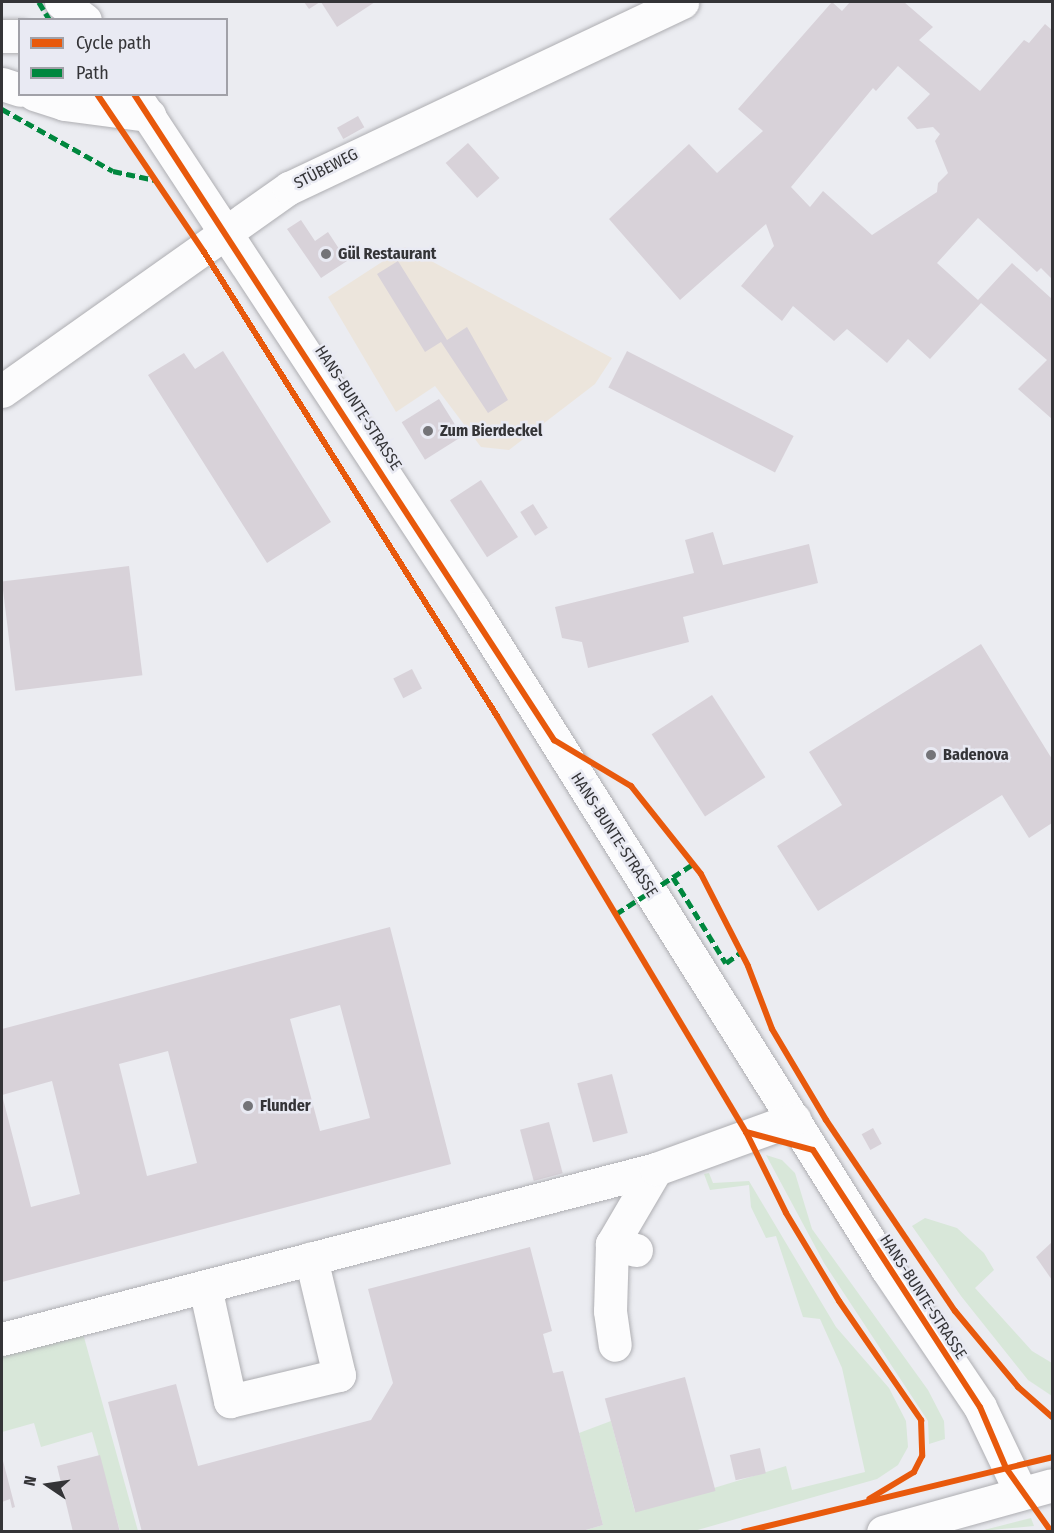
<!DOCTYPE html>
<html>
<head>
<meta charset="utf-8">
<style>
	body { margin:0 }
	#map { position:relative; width:1054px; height:1533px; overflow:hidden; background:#ebecf1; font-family:"Fira Sans Condensed",sans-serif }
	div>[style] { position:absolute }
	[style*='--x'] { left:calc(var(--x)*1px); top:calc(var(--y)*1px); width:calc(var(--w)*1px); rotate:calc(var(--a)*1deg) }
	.commercial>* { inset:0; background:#ece5dc }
	.green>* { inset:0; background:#d8e7d9 }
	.building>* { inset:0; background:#d8d2d9; transform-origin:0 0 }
	.roads { filter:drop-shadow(0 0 2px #aeaeb2) drop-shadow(0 0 2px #aeaeb2) }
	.minor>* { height:33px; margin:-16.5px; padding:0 16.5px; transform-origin:16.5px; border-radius:16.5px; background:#fcfcfd }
	.quiet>* { height:4.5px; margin-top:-2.25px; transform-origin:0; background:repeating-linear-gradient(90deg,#00873e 0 9px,transparent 0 13.5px) }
	.cycleway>* { height:6px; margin:-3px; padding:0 3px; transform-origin:3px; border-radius:3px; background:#e8590c }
	.dots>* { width:16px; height:16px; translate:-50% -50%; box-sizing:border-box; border:3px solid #e9eaf3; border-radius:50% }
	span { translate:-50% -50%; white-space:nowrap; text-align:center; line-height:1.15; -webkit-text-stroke:5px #e9eaf3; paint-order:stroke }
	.street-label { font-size:16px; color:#343437 }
	.poi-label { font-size:16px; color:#343437; font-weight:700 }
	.left { translate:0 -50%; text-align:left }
	.frame { position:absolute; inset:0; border:3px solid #343437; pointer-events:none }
	.legend { position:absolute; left:18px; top:18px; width:210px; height:78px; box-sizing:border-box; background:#e9eaf3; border:2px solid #a1a1a8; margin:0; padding:8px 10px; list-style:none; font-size:18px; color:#343437 }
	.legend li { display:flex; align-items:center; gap:12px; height:30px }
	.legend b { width:30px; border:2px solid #a1a1a8 }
	.north { position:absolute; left:18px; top:1455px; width:60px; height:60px; -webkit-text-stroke:4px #e9eaf3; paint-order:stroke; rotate:283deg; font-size:16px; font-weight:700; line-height:24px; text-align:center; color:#343437 }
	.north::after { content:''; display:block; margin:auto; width:21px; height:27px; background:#343437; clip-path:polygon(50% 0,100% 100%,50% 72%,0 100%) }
</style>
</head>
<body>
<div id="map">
	<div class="commercial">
		<div style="clip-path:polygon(405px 247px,612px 358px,595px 384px,509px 450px,481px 447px,435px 386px,396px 412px,328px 297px)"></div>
	</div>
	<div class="green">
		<div style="clip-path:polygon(766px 1155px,782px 1160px,795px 1173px,812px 1229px,928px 1390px,944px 1421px,945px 1439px,929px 1444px,928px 1421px,824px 1263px)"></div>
		<div style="clip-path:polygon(709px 1173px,713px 1183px,749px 1181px,836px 1327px,889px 1388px,906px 1421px,908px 1447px,898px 1465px,877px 1479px,694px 1531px,579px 1532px,603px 1525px,579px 1433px,611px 1421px,635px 1512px,786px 1466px,792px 1490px,865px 1472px,842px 1368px,820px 1319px,803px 1317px,776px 1236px,766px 1238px,751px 1207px,749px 1185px,710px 1190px,704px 1174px)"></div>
		<div style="clip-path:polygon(925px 1218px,957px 1228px,984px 1253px,994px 1270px,975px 1288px,1032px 1351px,1052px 1363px,1052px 1396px,1028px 1380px,961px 1296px,912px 1226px)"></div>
		<div style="clip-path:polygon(82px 1330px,138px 1531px,120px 1531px,92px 1432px,41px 1447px,34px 1423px,2px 1432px,2px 1351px)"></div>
		<div style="clip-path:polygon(1031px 1518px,1034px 1526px,980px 1531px)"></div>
	</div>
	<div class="building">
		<div style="clip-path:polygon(304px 2px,320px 2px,309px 9px)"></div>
		<div style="clip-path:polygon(321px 2px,375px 2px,337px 27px)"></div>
		<div style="clip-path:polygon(evenodd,832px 2px,842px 11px,850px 2px,904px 2px,933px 27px,919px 40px,980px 91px,1024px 40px,1029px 43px,1045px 24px,1052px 30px,1052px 279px,1041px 268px,1037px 272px,978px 218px,937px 263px,978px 300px,1012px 263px,1052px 299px,1052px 419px,1018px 389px,1047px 360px,981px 303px,930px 359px,908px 339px,887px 363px,847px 329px,834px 341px,793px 306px,782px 321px,741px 286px,774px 246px,766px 224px,680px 300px,609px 219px,689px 144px,717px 173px,763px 131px,738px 109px,832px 2px,898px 66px,930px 94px,907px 118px,917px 129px,933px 127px,940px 134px,935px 141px,948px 173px,938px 183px,937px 192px,872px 235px,823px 191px,810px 207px,791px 187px,873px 88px,876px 91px,898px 66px)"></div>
		<div style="left:358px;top:116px;width:13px;height:24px;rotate:61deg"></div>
		<div style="left:468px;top:143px;width:47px;height:30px;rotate:48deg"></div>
		<div style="clip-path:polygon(301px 220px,315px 241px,328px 232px,347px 261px,321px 278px,287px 229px)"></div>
		<div style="clip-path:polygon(398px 261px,447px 340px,467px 327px,508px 400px,488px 413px,441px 342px,425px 352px,377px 274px)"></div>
		<div style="clip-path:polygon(223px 351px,331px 522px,267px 563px,148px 375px,184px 353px,195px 369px)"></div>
		<div style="left:627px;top:351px;width:187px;height:41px;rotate:27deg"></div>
		<div style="left:439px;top:399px;width:44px;height:44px;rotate:58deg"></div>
		<div style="left:481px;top:480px;width:68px;height:37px;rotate:57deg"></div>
		<div style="left:533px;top:504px;width:28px;height:15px;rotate:58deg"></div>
		<div style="clip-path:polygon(713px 532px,723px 565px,809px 544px,818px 583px,683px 617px,689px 642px,588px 668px,582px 642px,562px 638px,555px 607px,694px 573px,685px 540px)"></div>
		<div style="left:129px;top:566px;width:110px;height:128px;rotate:83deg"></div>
		<div style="clip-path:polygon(981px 644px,1052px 759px,1052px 823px,1029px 838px,1002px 795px,818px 911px,777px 846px,842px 805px,809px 752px)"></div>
		<div style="left:412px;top:669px;width:22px;height:21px;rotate:63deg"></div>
		<div style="left:712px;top:695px;width:98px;height:72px;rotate:57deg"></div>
		<div style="clip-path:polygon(evenodd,390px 927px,451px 1164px,2px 1282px,2px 1095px,31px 1207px,80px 1194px,52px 1081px,2px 1095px,2px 1029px,390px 927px,340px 1005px,370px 1118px,320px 1131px,290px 1019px,340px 1005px,390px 927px,168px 1051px,197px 1163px,147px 1176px,119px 1064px,168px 1051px)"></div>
		<div style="left:612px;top:1074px;width:61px;height:36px;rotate:75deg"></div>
		<div style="left:549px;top:1122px;width:53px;height:30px;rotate:75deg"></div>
		<div style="left:873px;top:1128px;width:18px;height:13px;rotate:61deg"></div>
		<div style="clip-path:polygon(1052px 1242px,1052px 1280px,1036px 1257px)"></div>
		<div style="clip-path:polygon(530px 1247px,552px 1331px,543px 1334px,553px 1373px,563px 1371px,603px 1525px,579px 1532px,142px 1532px,108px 1402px,176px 1384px,198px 1466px,371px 1420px,393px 1383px,368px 1289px)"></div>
		<div style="left:685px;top:1377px;width:118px;height:83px;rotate:75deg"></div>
		<div style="left:760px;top:1448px;width:26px;height:31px;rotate:77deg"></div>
		<div style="clip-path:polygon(100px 1455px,120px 1532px,73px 1532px,57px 1466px)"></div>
		<div style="clip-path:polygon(2px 1457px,15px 1507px,12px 1508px,10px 1499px,2px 1502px)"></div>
	</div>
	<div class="roads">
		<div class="minor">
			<div style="--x:61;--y:2;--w:30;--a:37"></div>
			<div style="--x:2;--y:36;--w:18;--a:0"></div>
			<div style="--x:2;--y:84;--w:19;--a:18"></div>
			<div style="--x:34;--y:94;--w:32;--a:18"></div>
			<div style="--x:64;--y:104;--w:86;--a:7.4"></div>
			<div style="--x:134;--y:94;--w:617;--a:56.64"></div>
			<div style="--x:473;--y:609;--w:779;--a:57.9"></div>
			<div style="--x:887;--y:1269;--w:166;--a:56"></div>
			<div style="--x:980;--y:1407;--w:95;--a:64.5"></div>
			<div style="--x:2;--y:391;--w:352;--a:-35.3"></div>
			<div style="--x:289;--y:188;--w:435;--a:-25.3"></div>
			<div style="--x:612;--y:1244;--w:67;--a:91.7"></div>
			<div style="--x:610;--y:1311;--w:34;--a:82"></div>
			<div style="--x:636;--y:1250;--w:25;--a:-166"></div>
			<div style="--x:612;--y:1244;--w:87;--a:-59.6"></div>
			<div style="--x:205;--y:1287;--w:117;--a:77.6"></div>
			<div style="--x:230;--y:1401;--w:112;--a:-13.4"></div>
			<div style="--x:339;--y:1375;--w:120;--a:-103.5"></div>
			<div style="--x:2;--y:1339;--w:676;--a:-14.57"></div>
			<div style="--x:656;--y:1169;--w:147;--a:-19.9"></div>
			<div style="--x:883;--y:1532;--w:175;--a:-15.5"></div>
		</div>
	</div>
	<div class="quiet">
		<div style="--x:39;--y:2;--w:21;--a:59"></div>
		<div style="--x:2;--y:109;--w:127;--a:29.2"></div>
		<div style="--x:113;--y:171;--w:43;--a:12.1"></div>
		<div style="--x:673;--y:877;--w:101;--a:58.4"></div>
		<div style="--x:726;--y:963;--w:19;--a:-36"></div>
		<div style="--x:616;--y:914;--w:92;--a:-33"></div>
	</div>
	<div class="cycleway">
		<div style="--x:97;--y:94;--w:191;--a:55.9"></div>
		<div style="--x:204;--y:252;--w:549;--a:57.73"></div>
		<div style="--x:497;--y:716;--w:485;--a:59.1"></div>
		<div style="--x:746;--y:1132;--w:90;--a:63.7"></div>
		<div style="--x:786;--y:1213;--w:103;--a:58.9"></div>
		<div style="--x:839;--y:1301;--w:145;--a:55.4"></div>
		<div style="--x:921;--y:1420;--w:36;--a:88"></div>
		<div style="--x:922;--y:1456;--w:18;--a:117"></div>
		<div style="--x:914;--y:1472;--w:52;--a:149"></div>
		<div style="--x:134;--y:94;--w:771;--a:56.97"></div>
		<div style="--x:554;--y:740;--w:90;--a:30.9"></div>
		<div style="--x:631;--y:786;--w:112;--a:51.5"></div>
		<div style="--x:701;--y:874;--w:103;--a:62.9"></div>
		<div style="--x:748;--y:966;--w:67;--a:69.1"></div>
		<div style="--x:772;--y:1029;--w:106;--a:59.3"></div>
		<div style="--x:826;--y:1120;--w:230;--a:56"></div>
		<div style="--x:955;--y:1311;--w:99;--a:50.3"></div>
		<div style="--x:1018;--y:1387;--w:45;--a:41.4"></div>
		<div style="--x:746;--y:1132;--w:69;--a:15"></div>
		<div style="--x:813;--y:1150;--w:306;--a:57"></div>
		<div style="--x:980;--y:1407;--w:66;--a:66.9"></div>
		<div style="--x:1006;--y:1468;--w:76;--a:54.6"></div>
		<div style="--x:743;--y:1532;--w:318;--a:-13.6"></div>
	</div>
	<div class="dots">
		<div style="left:326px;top:254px;background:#747478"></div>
		<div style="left:428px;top:431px;background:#747478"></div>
		<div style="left:931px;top:755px;background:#747478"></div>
		<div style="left:248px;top:1106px;background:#747478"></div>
	</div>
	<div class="street-label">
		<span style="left:326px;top:169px;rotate:-27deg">STÜBEWEG</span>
		<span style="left:358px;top:408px;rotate:57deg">HANS-BUNTE-STRASSE</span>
		<span style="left:614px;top:835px;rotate:57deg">HANS-BUNTE-STRASSE</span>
		<span style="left:923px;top:1297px;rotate:57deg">HANS-BUNTE-STRASSE</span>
	</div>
	<div class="poi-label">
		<span class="left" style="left:338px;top:254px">Gül Restaurant</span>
		<span class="left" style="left:440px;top:431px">Zum Bierdeckel</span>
		<span class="left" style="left:943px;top:755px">Badenova</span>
		<span class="left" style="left:260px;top:1106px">Flunder</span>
	</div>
	<div class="frame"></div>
	<ul class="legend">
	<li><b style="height:8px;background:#e8590c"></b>Cycle path</li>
	<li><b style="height:8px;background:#00873e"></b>Path</li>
	</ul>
	<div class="north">N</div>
</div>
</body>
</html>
